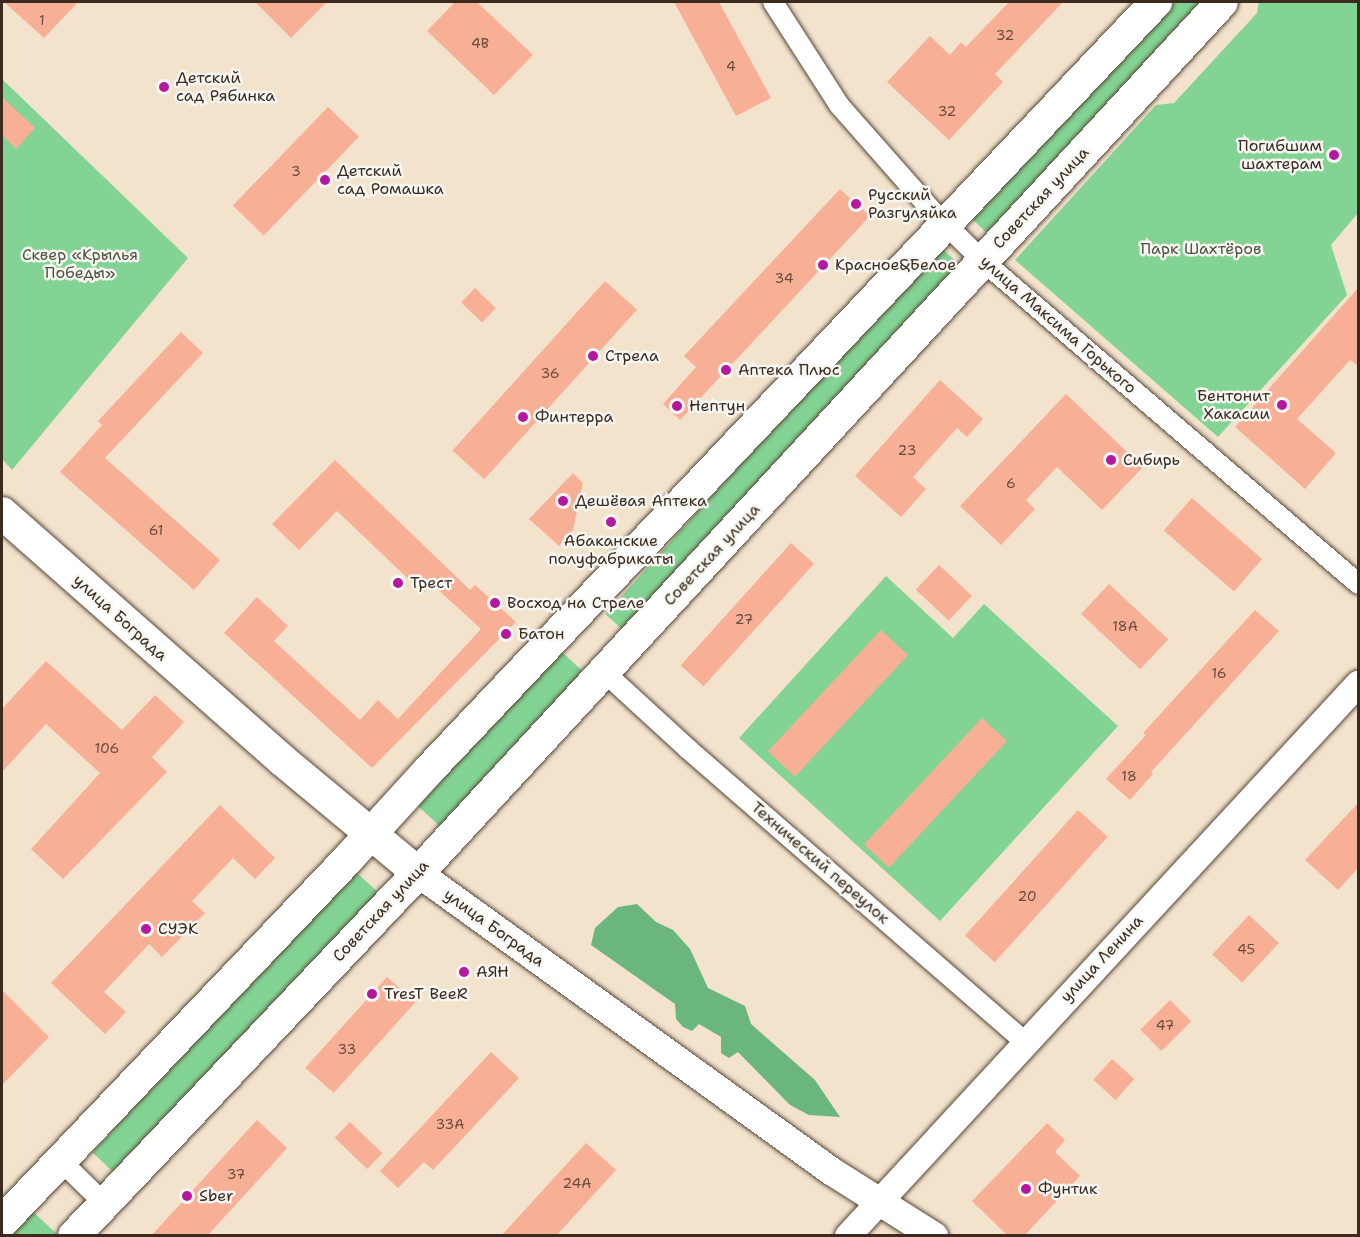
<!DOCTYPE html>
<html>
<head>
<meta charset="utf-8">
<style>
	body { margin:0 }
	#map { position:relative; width:1360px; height:1237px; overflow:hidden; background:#f3e3cd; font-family:"Shantell Sans",sans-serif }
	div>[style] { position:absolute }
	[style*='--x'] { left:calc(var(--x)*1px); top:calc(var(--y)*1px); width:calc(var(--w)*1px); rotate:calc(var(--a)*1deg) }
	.green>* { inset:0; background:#83d494; transform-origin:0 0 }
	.forest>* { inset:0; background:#6ab67e }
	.building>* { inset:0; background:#f7af96; transform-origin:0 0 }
	.roads { filter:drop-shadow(0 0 2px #574638) drop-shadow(0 0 2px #574638) }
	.minor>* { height:20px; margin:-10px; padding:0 10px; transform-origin:10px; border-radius:10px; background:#fff }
	.tertiary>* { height:26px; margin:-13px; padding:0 13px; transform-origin:13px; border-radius:13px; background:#fff }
	.secondary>* { height:28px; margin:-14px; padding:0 14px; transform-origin:14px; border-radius:14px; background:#fff }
	.primary>* { height:32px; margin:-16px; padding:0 16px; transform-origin:16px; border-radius:16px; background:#fff }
	.dots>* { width:16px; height:16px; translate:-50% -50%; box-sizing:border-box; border:3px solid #f6f6f2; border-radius:50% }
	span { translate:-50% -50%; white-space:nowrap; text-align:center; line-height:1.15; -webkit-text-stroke:5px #f6f6f2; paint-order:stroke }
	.number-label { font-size:14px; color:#6a4b3c }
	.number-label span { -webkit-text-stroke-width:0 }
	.poi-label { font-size:16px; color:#3b2a1e }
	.left { translate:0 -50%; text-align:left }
	.right { translate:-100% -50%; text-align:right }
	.street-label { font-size:16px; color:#3b2a1e }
	.park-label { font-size:16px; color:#4d543c }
	.frame { position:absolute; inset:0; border:3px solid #3b2a1e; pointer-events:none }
</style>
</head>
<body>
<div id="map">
	<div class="green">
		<div style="clip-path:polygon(1171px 2px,1205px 2px,990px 236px,968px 215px)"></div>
		<div style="clip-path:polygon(1259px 2px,1358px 2px,1358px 213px,1331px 245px,1347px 295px,1218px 437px,1015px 260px,1156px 105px,1174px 103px,1257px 13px)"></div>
		<div style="clip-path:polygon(2px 79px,188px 258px,12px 470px,2px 459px)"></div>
		<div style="left:938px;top:245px;width:31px;height:497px;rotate:42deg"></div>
		<div style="clip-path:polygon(886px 576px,953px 638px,984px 604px,1118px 726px,940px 921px,739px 738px)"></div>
		<div style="left:560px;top:650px;width:33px;height:211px;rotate:43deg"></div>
		<div style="left:355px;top:871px;width:35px;height:385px;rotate:43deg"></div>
		<div style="clip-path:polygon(31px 1210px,57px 1234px,55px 1236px,7px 1236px)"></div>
	</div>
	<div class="forest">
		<div style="clip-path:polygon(637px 904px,656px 922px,673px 930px,690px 949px,708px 988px,745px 1006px,751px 1024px,815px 1080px,840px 1117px,809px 1115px,790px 1105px,738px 1052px,729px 1058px,721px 1053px,721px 1037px,699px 1024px,692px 1031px,683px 1027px,676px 1019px,675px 1004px,591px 945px,595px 928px,618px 907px)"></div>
	</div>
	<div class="building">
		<div style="clip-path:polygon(4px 2px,78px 2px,44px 38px)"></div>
		<div style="clip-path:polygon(255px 2px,327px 2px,291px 38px)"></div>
		<div style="clip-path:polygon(455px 2px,477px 2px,533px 55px,494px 95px,427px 31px)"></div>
		<div style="clip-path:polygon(674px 2px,719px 2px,771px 98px,736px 116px)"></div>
		<div style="clip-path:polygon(1009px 2px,1063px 2px,995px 74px,1003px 82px,949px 140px,887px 82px,930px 36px,950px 55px,961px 42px,966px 47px)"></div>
		<div style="clip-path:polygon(2px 97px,35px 128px,16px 149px,2px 135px)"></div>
		<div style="left:328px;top:107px;width:43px;height:137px;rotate:44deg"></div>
		<div style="clip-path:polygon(840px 189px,870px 216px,680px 420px,663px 404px,696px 367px,684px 356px)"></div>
		<div style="left:605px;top:281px;width:43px;height:228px;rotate:42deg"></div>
		<div style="clip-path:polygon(1359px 287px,1359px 367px,1350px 360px,1297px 419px,1336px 453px,1305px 489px,1235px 427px)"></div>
		<div style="left:475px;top:288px;width:29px;height:20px;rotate:44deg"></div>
		<div style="clip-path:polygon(181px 332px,203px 353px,105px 458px,220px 560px,194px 590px,60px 472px,102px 425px,98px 421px)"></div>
		<div style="clip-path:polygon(940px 380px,983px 419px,967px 437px,957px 428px,913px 477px,926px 489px,901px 517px,855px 476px)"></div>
		<div style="clip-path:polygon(1066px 394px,1143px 467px,1102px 510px,1057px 467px,1026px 500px,1035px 509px,1001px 545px,960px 506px)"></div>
		<div style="clip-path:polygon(335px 460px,470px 590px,475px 585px,516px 622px,372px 768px,224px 633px,257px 597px,288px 626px,274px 641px,360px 720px,378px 700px,398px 719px,481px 629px,432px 584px,423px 593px,337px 511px,299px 550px,272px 524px)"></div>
		<div style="clip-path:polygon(573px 473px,583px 483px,573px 530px,559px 546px,529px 519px)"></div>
		<div style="left:1192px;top:498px;width:93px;height:43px;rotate:41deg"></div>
		<div style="left:791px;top:543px;width:31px;height:165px;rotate:42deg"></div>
		<div style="left:939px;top:565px;width:45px;height:34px;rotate:43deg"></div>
		<div style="left:1109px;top:584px;width:81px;height:41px;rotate:43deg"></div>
		<div style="clip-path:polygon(1255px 610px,1279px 631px,1151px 772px,1153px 774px,1130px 800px,1106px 779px,1146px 735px,1143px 733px)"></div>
		<div style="left:881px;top:630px;width:37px;height:166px;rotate:43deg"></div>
		<div style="clip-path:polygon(46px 661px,122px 730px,155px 695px,184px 722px,152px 757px,167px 772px,63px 879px,31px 849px,100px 773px,46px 724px,2px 772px,2px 709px)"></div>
		<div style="left:982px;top:718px;width:34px;height:173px;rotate:43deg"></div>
		<div style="clip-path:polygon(1359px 802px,1359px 867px,1338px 890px,1305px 860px)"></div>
		<div style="clip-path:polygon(220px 805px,275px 858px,255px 879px,233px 858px,192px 901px,205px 913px,162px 957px,149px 944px,104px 992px,126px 1012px,105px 1034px,51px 983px)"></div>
		<div style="left:1078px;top:810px;width:40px;height:169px;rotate:42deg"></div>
		<div style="left:1249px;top:915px;width:41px;height:54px;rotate:43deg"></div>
		<div style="left:387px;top:977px;width:38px;height:122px;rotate:42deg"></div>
		<div style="clip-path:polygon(2px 990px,49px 1037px,2px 1085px)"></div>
		<div style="left:1170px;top:1000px;width:30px;height:42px;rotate:45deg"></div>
		<div style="clip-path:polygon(491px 1052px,519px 1078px,433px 1170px,424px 1162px,398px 1188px,380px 1171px)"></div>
		<div style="left:1112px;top:1059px;width:30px;height:28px;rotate:42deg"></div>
		<div style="clip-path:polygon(257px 1120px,287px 1148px,271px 1166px,207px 1236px,151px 1236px)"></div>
		<div style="left:350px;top:1122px;width:45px;height:22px;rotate:44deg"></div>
		<div style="clip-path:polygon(1047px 1123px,1065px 1140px,1055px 1152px,1080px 1176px,1024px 1236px,1008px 1236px,972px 1201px)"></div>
		<div style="clip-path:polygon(586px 1143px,616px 1170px,556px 1236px,501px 1236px)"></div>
	</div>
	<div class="roads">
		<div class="minor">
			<div style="--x:773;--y:2;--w:122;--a:57.3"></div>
			<div style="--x:839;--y:105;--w:147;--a:48.6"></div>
			<div style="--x:936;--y:215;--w:66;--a:44.4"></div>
			<div style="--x:983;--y:261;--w:495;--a:40.7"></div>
			<div style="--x:616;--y:683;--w:98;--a:42.5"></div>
			<div style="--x:688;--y:749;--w:447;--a:41"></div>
			<div style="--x:59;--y:1159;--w:63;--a:44.4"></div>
		</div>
		<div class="tertiary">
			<div style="--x:848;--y:1236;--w:752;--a:-47.26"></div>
		</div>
		<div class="secondary">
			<div style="--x:418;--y:873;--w:509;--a:35.81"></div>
			<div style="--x:831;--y:1171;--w:122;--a:32.3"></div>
		</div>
		<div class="primary">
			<div style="--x:2;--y:513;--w:373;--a:41.4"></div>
			<div style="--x:282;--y:760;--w:177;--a:39.7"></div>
			<div style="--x:2;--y:1222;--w:501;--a:-46.37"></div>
			<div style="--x:348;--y:859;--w:120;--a:-47.7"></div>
			<div style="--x:429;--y:770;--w:1058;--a:-46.57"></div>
			<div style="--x:74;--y:1236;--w:500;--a:-46.54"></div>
			<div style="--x:418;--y:873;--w:1185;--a:-47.29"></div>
		</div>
	</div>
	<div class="dots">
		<div style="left:164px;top:87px;background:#b5179e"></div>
		<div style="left:1334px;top:155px;background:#b5179e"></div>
		<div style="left:325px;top:180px;background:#b5179e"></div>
		<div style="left:856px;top:204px;background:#b5179e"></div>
		<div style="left:823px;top:265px;background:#b5179e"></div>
		<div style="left:593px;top:356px;background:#b5179e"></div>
		<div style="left:726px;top:370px;background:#b5179e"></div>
		<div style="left:1282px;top:405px;background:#b5179e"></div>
		<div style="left:677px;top:406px;background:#b5179e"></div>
		<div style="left:523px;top:417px;background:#b5179e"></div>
		<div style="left:1111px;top:460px;background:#b5179e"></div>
		<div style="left:563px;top:501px;background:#b5179e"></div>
		<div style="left:611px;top:522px;background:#b5179e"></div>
		<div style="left:398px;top:583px;background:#b5179e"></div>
		<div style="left:495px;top:603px;background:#b5179e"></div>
		<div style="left:506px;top:634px;background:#b5179e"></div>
		<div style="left:146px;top:929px;background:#b5179e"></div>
		<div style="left:464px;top:972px;background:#b5179e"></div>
		<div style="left:372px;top:994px;background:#b5179e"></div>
		<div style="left:1026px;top:1189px;background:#b5179e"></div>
		<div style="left:187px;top:1196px;background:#b5179e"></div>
	</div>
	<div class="number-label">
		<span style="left:42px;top:20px">1</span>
		<span style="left:1005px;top:35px">32</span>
		<span style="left:480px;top:43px">4В</span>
		<span style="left:731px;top:66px">4</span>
		<span style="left:947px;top:111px">32</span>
		<span style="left:296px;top:171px">3</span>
		<span style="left:784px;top:278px">34</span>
		<span style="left:550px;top:373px">36</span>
		<span style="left:907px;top:450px">23</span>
		<span style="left:1011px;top:483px">6</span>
		<span style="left:156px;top:530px">61</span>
		<span style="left:744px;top:619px">27</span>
		<span style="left:1125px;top:626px">18А</span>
		<span style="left:1219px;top:673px">16</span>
		<span style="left:107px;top:748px">106</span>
		<span style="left:1129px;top:776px">18</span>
		<span style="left:1027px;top:896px">20</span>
		<span style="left:1246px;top:949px">45</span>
		<span style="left:1165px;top:1025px">47</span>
		<span style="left:347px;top:1049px">33</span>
		<span style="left:450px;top:1124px">33А</span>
		<span style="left:236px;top:1174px">37</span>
		<span style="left:577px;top:1183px">24А</span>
	</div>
	<div class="poi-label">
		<span class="left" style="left:176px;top:87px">Детский<br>сад Рябинка</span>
		<span class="right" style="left:1322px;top:155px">Погибшим<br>шахтерам</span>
		<span class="left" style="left:337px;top:180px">Детский<br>сад Ромашка</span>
		<span class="left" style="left:868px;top:204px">Русский<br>Разгуляйка</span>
		<span class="left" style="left:835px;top:265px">Красное&amp;Белое</span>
		<span class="left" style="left:605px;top:356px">Стрела</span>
		<span class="left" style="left:738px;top:370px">Аптека Плюс</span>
		<span class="right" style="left:1270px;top:405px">Бентонит<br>Хакасии</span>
		<span class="left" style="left:689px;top:406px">Нептун</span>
		<span class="left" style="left:535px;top:417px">Финтерра</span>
		<span class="left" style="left:1123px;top:460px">Сибирь</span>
		<span class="left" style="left:575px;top:501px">Дешёвая Аптека</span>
		<span style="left:611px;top:550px">Абаканские<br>полуфабрикаты</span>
		<span class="left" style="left:410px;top:583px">Трест</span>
		<span class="left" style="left:507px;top:603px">Восход на Стреле</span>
		<span class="left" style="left:518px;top:634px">Батон</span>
		<span class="left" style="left:158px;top:929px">СУЭК</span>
		<span class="left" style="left:476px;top:972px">АЯН</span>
		<span class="left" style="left:384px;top:994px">TresT BeeR</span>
		<span class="left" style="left:1038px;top:1189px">Фунтик</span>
		<span class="left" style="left:199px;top:1196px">Sber</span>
	</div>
	<div class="street-label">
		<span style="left:1041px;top:198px;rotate:-47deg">Советская улица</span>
		<span style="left:1058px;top:325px;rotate:41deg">улица Максима Горького</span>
		<span style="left:712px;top:555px;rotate:-47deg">Советская улица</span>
		<span style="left:120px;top:618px;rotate:42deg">улица Бограда</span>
		<span style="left:820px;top:863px;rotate:41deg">Технический переулок</span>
		<span style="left:381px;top:911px;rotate:-47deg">Советская улица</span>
		<span style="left:494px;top:928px;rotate:36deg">улица Бограда</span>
		<span style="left:1102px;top:959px;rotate:-47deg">улица Ленина</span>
	</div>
	<div class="park-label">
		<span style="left:1201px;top:249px">Парк Шахтёров</span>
		<span style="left:80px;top:264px">Сквер «Крылья<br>Победы»</span>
	</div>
	<div class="frame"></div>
</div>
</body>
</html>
